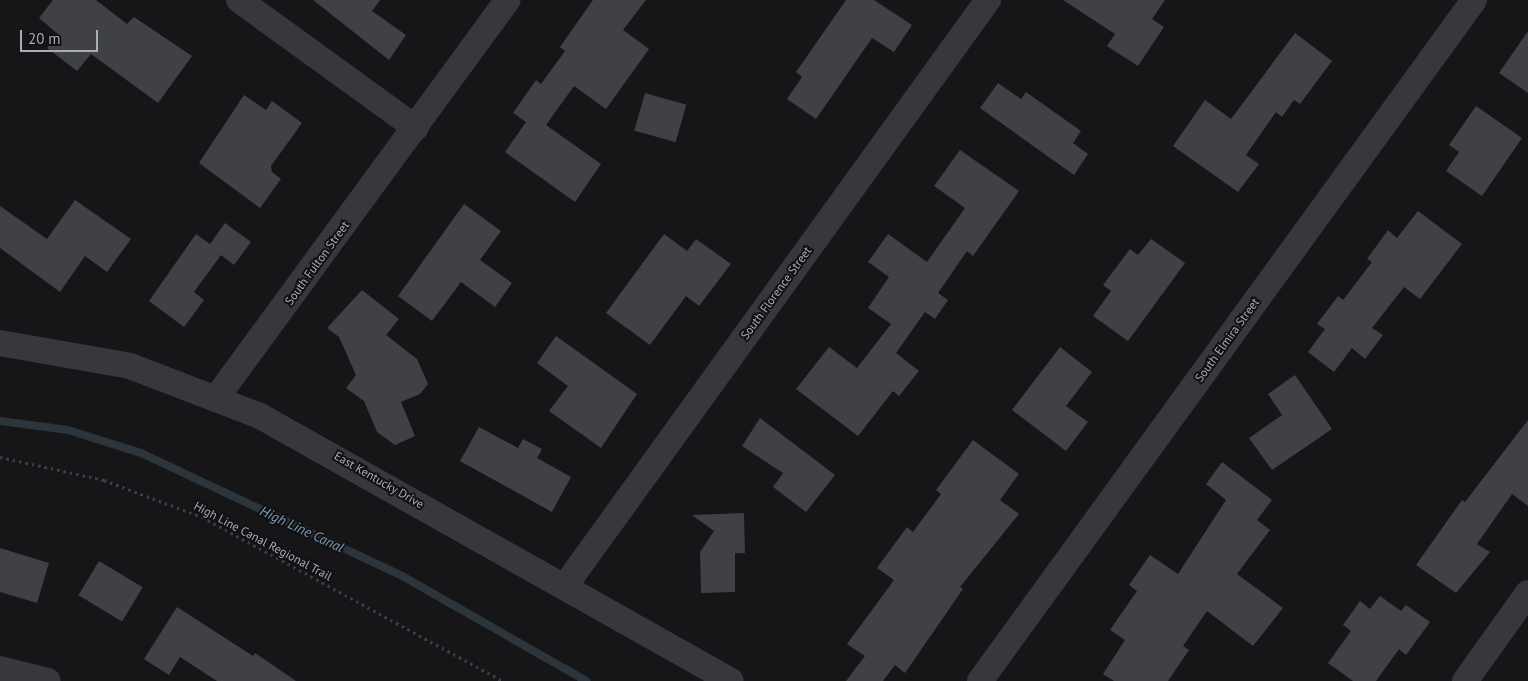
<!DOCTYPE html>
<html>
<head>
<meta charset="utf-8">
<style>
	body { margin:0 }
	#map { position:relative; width:1528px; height:681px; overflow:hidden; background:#161618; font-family:"PT Sans",sans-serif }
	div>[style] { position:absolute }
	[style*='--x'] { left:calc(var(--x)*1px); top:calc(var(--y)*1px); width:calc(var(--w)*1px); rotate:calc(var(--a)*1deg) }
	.stream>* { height:8px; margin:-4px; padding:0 4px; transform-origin:4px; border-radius:4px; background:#2c353c }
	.building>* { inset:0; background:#404145; transform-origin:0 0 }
	.path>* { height:3px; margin-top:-1.5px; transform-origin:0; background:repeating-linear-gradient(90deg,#3d3f44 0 2.5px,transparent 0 6.5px) }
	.minor>* { height:26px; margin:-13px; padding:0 13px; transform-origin:13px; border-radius:13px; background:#37383d }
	span { translate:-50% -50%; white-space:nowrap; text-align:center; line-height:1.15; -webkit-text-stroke:4px #111113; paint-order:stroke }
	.street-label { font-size:12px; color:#a8adb8 }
	.water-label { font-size:14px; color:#7f9bb3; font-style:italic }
	.scale { position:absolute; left:20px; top:30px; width:78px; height:22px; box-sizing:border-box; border:2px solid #a8adb8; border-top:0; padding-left:6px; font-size:15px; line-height:18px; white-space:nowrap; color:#a8adb8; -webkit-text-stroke:4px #111113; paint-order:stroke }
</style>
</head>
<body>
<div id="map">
	<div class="stream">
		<div style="--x:0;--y:421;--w:69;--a:7.5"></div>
		<div style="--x:68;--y:430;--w:77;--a:17.5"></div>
		<div style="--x:141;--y:453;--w:291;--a:25.2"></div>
		<div style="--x:404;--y:577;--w:210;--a:29.7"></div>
	</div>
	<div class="building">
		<div style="clip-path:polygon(53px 0,96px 0,127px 24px,134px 17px,192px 56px,158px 103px,91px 54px,77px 71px,47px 48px,58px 34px,39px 18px)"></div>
		<div style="clip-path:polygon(313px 0,380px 0,372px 11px,406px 35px,389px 60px)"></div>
		<div style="clip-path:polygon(593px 0,646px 0,623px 30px,649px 49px,606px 109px,574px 86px,546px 125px,601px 164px,575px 202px,505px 152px,526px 122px,513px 113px,536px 80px,541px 84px,565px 51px,560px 47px)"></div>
		<div style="clip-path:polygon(846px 0,874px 0,912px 25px,894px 52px,872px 38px,816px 119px,787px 99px,802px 77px,796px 72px)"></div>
		<div style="clip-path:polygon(1063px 0,1165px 0,1152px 19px,1164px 27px,1138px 66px,1107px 46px,1115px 34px)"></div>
		<div style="clip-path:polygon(1528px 31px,1528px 93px,1499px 73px)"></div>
		<div style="clip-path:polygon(1295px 33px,1332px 61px,1300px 104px,1294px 100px,1282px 117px,1276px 112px,1246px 155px,1259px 164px,1238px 192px,1173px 146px,1205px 100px,1231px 119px)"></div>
		<div style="clip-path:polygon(998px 83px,1021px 99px,1026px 92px,1081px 131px,1073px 143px,1088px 154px,1074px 175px,980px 108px)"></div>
		<div style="left:645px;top:93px;width:43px;height:39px;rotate:16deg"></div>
		<div style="clip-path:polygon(244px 95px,266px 110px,272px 101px,302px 123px,271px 166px,272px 172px,281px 179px,260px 208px,199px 163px)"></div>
		<div style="clip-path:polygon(1476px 106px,1522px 138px,1482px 196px,1446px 171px,1459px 152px,1449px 145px)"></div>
		<div style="clip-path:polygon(960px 150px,1019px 191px,973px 256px,967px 251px,938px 293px,948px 300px,935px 319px,925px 312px,896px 353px,919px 371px,899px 396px,893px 391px,858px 436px,796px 389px,829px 347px,857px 368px,891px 324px,868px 308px,889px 277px,868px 262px,888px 234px,927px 262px,965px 208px,934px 186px)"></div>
		<div style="clip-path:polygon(75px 200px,131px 239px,107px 272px,85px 256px,60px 292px,0 248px,0 206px,47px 239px)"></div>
		<div style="clip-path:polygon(464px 204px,501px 231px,480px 260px,512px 283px,495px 307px,461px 282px,432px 321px,398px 296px)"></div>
		<div style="clip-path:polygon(1418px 211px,1462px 244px,1420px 299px,1404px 287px,1372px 328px,1383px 335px,1365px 359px,1352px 348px,1334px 372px,1308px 352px,1325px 329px,1317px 324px,1338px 296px,1343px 300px,1372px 262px,1367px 259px,1388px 230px,1397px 238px)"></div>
		<div style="clip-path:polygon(225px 223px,251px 242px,234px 265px,221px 255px,194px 292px,204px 300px,184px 327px,149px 301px,196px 234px,210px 244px)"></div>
		<div style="clip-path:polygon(664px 234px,687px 251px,696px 239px,731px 264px,699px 306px,686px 296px,650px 345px,606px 313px)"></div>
		<div style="clip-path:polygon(1151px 239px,1185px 263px,1128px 341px,1093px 316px,1111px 291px,1103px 285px,1130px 249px,1138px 255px)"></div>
		<div style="clip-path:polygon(362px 290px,399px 319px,386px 335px,417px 359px,428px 384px,420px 394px,401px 402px,415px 436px,395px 445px,377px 432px,364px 401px,346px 388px,356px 375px,339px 337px,327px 328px)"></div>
		<div style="clip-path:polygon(556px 336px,637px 394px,601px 448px,549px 411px,568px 386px,537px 363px)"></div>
		<div style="clip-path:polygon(1060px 347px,1092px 372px,1066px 406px,1088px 422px,1066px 451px,1012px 410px)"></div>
		<div style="clip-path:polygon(1295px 375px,1332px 429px,1272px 470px,1249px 438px,1282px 415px,1268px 394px)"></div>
		<div style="clip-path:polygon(760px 418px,835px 475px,806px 512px,773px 487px,783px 473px,742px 446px)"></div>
		<div style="clip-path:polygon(1528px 420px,1528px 506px,1512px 494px,1477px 544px,1490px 552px,1456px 593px,1416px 565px,1462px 500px,1465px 502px)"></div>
		<div style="clip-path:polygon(479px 427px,518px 448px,523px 439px,542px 449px,537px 458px,571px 477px,552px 512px,460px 461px)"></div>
		<div style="clip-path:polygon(973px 440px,1019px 474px,1000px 500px,1019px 514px,960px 587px,963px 589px,905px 673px,895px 665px,883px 681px,846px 681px,865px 656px,847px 644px,894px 580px,877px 568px,907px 527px,913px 532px,941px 494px,936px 490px)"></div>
		<div style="clip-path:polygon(1222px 462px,1272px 500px,1257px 520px,1270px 530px,1237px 574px,1283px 608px,1253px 646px,1207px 611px,1183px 646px,1189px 650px,1168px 681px,1114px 681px,1103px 674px,1125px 640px,1110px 630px,1137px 591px,1129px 585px,1150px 555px,1178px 574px,1226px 500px,1206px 484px)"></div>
		<div style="clip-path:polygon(744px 513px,745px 553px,735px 553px,735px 592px,701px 593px,700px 552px,714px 531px,692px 515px)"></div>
		<div style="clip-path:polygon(0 548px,49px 563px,37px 603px,0 592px)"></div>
		<div style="left:99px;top:561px;width:51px;height:40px;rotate:31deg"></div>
		<div style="clip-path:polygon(1380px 596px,1401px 611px,1406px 605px,1430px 622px,1406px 655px,1399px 649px,1376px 681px,1353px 681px,1328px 663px,1351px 631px,1343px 625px,1360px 601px,1370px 609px)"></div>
		<div style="clip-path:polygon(177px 607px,253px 656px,255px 653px,296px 681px,217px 681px,180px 657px,169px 675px,144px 659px)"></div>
	</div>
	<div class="path">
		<div style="--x:0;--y:457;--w:107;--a:12.5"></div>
		<div style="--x:104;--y:480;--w:105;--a:20.7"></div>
		<div style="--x:202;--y:517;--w:343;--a:28.6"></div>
	</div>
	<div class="minor">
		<div style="--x:239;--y:0;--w:218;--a:35.9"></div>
		<div style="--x:0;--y:343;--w:132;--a:10"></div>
		<div style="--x:130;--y:366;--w:139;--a:21"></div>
		<div style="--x:260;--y:416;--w:540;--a:29.36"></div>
		<div style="--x:217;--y:397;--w:492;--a:-53.8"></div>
		<div style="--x:565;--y:586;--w:723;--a:-54.18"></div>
		<div style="--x:0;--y:669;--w:49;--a:14"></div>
		<div style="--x:980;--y:681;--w:841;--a:-54.04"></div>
		<div style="--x:1465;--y:681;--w:108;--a:-54.4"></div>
	</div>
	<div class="street-label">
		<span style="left:317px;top:263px;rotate:-54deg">South Fulton Street</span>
		<span style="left:776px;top:293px;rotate:-54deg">South Florence Street</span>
		<span style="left:1227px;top:340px;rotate:-54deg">South Elmira Street</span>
		<span style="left:379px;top:480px;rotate:30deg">East Kentucky Drive</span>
		<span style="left:263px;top:541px;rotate:28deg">High Line Canal Regional Trail</span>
	</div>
	<div class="water-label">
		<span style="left:302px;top:529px;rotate:25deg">High Line Canal</span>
	</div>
	<div class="scale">20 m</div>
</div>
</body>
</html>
